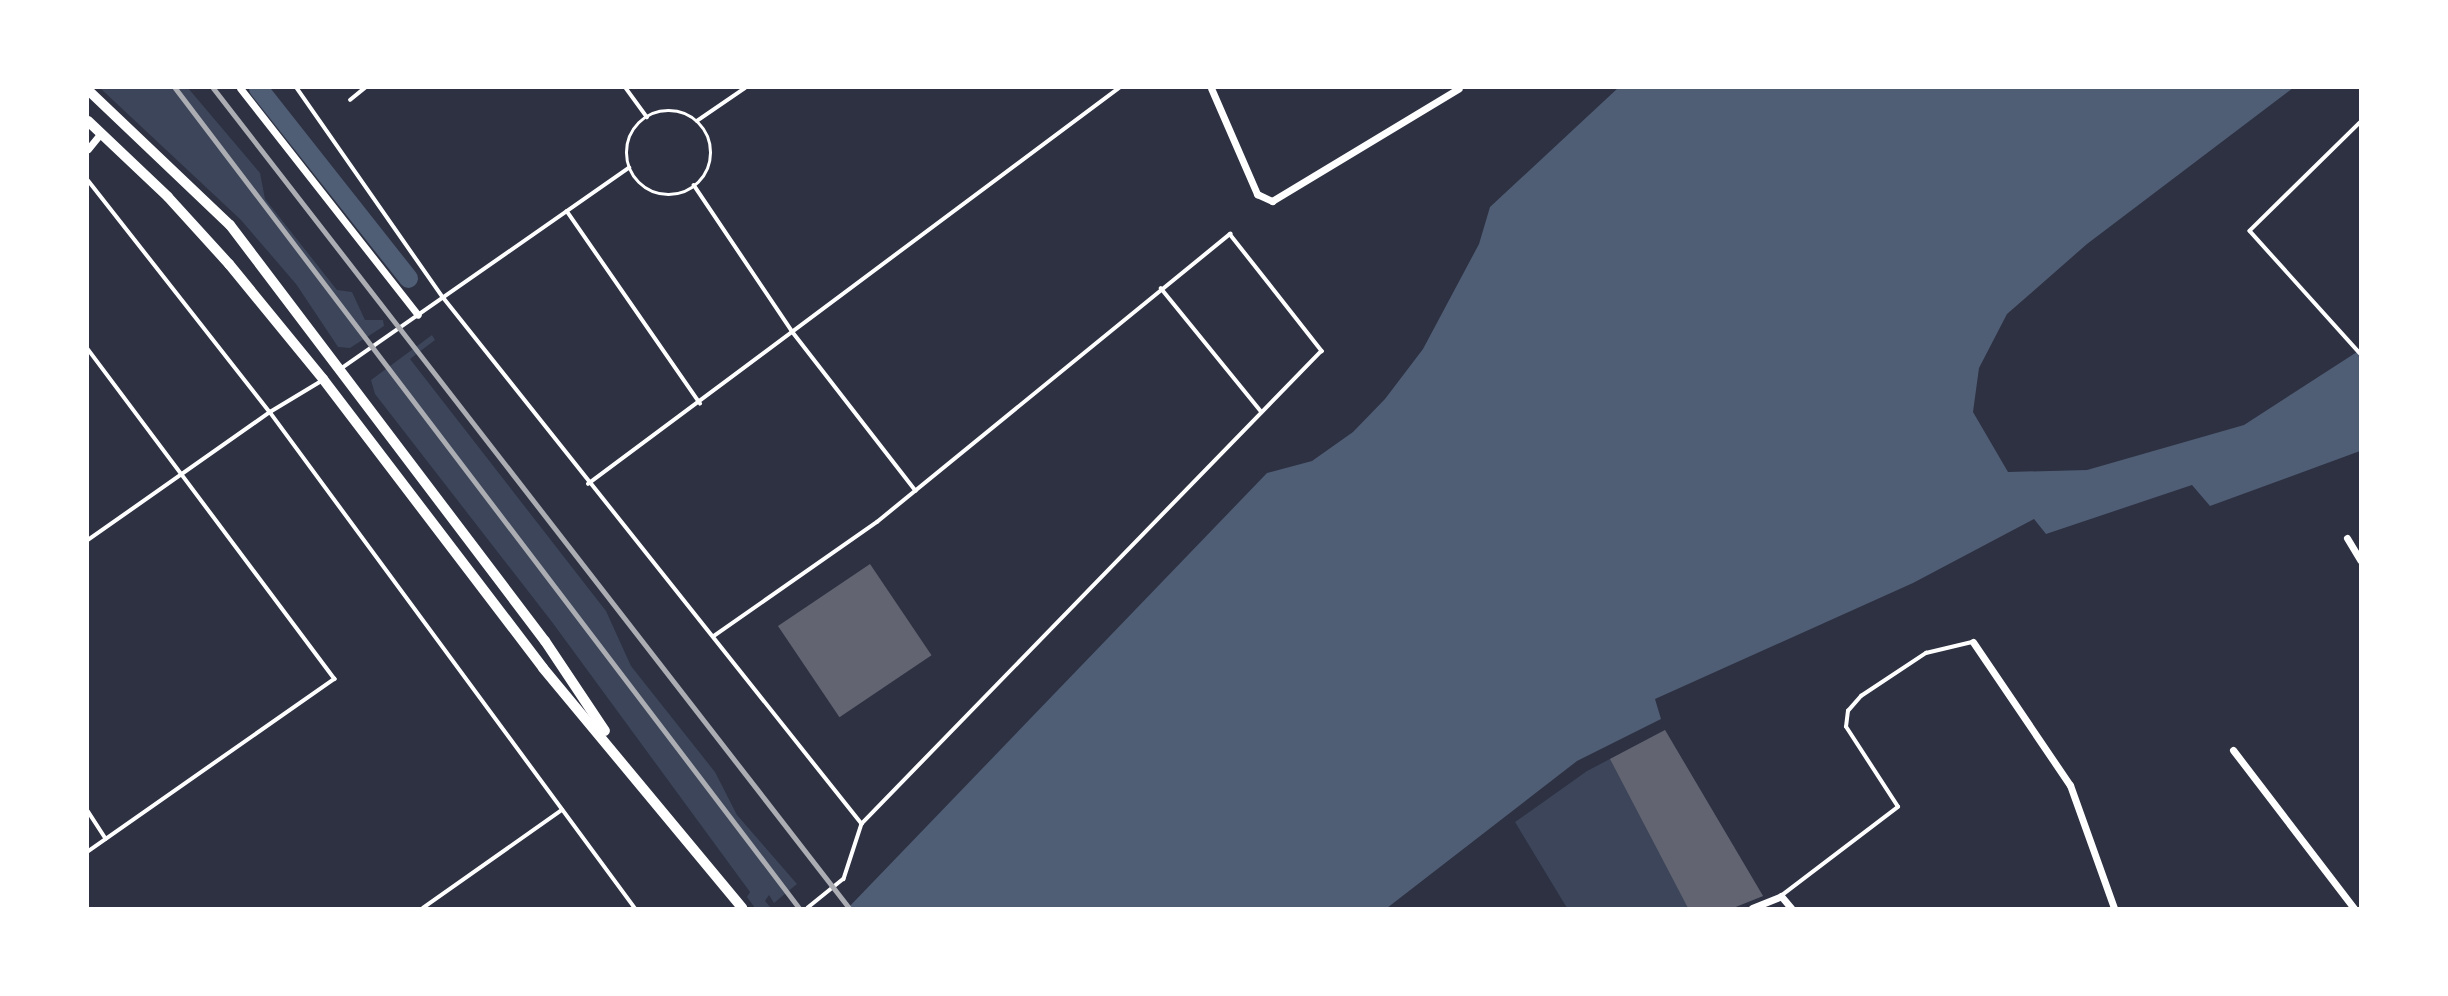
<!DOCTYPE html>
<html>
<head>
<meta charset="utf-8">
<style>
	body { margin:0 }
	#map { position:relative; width:2448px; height:996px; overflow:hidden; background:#2d3142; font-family:"Fira Sans",sans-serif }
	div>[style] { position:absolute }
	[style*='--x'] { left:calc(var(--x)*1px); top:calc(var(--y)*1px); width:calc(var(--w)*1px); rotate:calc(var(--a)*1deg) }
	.green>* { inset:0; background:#3c4559 }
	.water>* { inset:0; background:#4f5d75 }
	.canal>* { height:19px; margin:-9.5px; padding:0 9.5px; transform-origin:9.5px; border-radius:9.5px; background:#4f5d75 }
	.building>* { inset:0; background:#626471; transform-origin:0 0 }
	.service>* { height:3.5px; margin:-1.75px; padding:0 1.75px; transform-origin:1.75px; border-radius:1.75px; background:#fff }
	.service>.ring { margin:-1.75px; padding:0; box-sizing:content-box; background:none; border:3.5px solid #fff; border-radius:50% }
	.minor>* { height:7px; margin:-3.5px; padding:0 3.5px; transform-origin:3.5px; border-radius:3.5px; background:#fff }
	.secondary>* { height:10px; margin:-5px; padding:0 5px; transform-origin:5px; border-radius:5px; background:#fff }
	.rail>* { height:5px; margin:-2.5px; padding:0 2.5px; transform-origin:2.5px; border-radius:2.5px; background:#abadb3 }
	span { translate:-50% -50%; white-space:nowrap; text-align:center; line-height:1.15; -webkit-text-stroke:5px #fff; paint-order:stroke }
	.frame { position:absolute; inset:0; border:89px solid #fff; pointer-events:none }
</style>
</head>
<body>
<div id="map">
	<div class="green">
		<div style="clip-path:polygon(100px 88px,188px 88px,260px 173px,265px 199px,337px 290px,352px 292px,365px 320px,383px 320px,384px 326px,350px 348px,338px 347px,296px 284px,241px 220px)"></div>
		<div style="clip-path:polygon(432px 335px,435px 340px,410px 359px,606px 611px,631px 666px,715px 772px,737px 815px,797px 884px,774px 903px,769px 895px,765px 901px,771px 908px,755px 908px,747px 897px,750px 892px,552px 622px,375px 394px,371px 380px)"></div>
		<div style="clip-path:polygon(1665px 730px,1763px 896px,1733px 908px,1567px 908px,1515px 822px,1587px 771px)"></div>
	</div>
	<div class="water">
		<div style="clip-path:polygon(1618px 88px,2293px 88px,2087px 244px,2007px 314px,1979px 368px,1973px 412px,2008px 472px,2087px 470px,2244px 425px,2360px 350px,2360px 451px,2210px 506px,2192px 485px,2046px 534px,2034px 519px,1913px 583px,1655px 699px,1661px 719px,1577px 761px,1387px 908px,848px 908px,1267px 473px,1312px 461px,1353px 432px,1385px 399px,1423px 349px,1479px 244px,1490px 207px)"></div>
	</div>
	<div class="canal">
		<div style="--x:258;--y:88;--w:242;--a:51.7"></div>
	</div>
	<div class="building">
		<div style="left:870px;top:564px;width:110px;height:111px;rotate:56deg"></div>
		<div style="clip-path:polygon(1665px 730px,1763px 896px,1733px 908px,1688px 908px,1610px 759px)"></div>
	</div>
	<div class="service">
		<div style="--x:297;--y:88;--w:255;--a:55.1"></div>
		<div style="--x:443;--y:297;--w:673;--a:51.51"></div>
		<div style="--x:626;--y:88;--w:36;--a:54"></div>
		<div style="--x:350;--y:100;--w:19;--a:-39"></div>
		<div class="ring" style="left:627px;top:111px;width:80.5px;height:80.5px"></div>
		<div style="--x:697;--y:121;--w:58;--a:-34.5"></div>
		<div style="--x:2360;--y:123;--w:154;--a:135.5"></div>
		<div style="--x:2250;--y:231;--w:164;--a:48"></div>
		<div style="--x:88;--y:180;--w:295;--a:51.9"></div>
		<div style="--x:270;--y:412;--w:616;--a:53.65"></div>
		<div style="--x:694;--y:185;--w:176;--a:56.1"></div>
		<div style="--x:792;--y:331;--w:202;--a:52.2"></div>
		<div style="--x:567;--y:211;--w:234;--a:55.3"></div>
		<div style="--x:1161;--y:288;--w:159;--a:50.9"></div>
		<div style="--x:88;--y:349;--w:412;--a:53.2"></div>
		<div style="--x:335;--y:679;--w:302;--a:145"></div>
		<div style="--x:342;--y:368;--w:350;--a:-34.9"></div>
		<div style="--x:588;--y:484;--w:662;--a:-36.71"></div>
		<div style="--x:88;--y:540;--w:223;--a:-35.1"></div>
		<div style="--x:270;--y:412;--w:62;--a:-31.1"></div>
		<div style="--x:714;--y:636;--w:199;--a:-35"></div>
		<div style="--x:877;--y:522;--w:456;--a:-39.2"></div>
		<div style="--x:1230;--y:234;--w:149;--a:51.8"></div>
		<div style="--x:1322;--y:351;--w:660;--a:134.2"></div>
		<div style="--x:862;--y:824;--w:58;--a:108.1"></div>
		<div style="--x:844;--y:879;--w:46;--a:141.1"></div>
		<div style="--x:88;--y:811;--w:33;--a:57"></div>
		<div style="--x:1781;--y:896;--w:147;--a:-37.3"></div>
		<div style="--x:1898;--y:807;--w:95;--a:-123"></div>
		<div style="--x:1846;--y:727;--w:16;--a:-83"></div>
		<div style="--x:1848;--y:711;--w:20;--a:-49"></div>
		<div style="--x:1861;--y:696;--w:78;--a:-33.5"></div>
		<div style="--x:1926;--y:653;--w:47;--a:-13.4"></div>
		<div style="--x:423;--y:908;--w:170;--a:-35.2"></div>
	</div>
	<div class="minor">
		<div style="--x:240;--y:88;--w:288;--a:51.9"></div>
		<div style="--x:1211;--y:88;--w:116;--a:66.5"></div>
		<div style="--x:1257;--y:194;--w:17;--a:25"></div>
		<div style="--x:1272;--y:201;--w:218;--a:-31.1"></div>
		<div style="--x:88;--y:149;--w:19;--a:-51"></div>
		<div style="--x:2347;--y:538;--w:26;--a:59"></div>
		<div style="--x:1973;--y:642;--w:173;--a:55.9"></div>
		<div style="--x:2070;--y:785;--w:131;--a:70.3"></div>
		<div style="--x:2233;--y:750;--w:199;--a:52.6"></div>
		<div style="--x:1752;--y:908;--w:31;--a:-22"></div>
		<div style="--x:1781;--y:896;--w:16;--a:50"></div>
	</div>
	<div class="secondary">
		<div style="--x:88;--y:90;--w:196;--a:43.6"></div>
		<div style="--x:230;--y:225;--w:522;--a:52.87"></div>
		<div style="--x:545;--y:641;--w:108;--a:56.3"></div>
		<div style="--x:88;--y:121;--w:110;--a:43.5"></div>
		<div style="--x:168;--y:197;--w:91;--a:47.7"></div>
		<div style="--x:229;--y:264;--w:149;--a:50.7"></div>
		<div style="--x:323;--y:379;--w:363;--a:52.7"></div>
		<div style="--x:543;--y:668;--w:312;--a:50.3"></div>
	</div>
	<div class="rail">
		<div style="--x:175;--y:88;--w:1030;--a:52.73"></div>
		<div style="--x:213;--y:88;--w:1038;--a:52.2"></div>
	</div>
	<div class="frame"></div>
</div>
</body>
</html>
